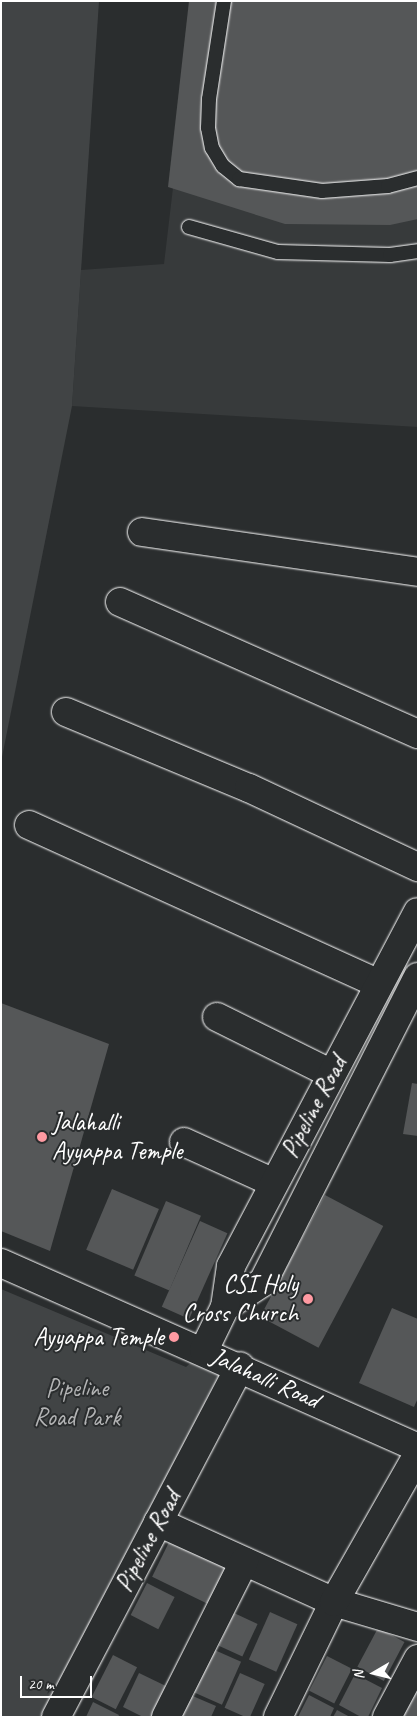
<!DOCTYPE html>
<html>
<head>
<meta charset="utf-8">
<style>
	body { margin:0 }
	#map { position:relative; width:419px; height:1718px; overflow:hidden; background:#2a2d2e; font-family:Caveat,sans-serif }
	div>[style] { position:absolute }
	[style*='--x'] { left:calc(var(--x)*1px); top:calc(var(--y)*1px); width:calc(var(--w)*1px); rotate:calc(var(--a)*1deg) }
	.built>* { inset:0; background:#373a3b }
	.green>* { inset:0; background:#414445 }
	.building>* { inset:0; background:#555758; transform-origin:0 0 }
	.roads { filter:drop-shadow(0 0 1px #fff) drop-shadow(0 0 1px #fff) }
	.service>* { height:14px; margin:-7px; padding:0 7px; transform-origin:7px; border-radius:7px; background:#2a2d2e }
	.minor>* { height:28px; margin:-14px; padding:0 14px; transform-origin:14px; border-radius:14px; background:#2a2d2e }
	.secondary>* { height:28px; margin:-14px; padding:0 14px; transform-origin:14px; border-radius:14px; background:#2a2d2e }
	.dots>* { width:14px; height:14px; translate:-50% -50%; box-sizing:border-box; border:2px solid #2a2d2e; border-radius:50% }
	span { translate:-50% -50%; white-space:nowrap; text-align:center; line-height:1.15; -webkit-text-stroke:4px #2a2d2e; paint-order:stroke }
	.street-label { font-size:25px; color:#fff }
	.poi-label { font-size:25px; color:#fff }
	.left { translate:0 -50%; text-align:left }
	.right { translate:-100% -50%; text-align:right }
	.park-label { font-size:25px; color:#b3b4b5 }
	.frame { position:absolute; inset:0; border:2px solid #fff; pointer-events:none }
	.north { position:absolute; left:349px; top:1648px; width:50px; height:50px; -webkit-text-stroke:4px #2a2d2e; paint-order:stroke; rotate:262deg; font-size:14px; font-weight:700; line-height:20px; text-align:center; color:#fff }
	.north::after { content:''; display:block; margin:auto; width:18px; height:22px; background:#fff; clip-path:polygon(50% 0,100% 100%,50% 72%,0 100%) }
	.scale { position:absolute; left:20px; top:1676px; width:72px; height:22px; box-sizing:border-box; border:2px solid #fff; border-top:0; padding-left:6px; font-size:15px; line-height:18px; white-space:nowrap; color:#fff; -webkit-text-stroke:4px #2a2d2e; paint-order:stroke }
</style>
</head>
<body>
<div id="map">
	<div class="built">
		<div style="clip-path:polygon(195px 1px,418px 1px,418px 427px,72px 406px,81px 270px,164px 264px)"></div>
	</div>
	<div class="green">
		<div style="clip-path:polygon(1px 1px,99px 1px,72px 406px,1px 762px)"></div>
		<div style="clip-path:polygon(1px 1289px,186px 1367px,197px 1357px,232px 1371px,50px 1717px,1px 1717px)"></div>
	</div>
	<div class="building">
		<div style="clip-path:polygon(189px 1px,418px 1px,418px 219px,390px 225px,285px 224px,168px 187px)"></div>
		<div style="clip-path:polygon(1px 1003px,109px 1044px,50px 1251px,1px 1231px)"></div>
		<div style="clip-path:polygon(412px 1083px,418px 1084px,418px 1136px,403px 1134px)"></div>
		<div style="left:112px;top:1189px;width:51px;height:66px;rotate:23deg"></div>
		<div style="left:325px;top:1195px;width:66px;height:138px;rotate:28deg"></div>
		<div style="left:166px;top:1201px;width:38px;height:81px;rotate:23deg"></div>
		<div style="left:200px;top:1221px;width:30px;height:94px;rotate:24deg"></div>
		<div style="clip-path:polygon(392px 1308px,418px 1319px,418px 1398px,414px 1407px,359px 1383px)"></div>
		<div style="left:171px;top:1538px;width:69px;height:43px;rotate:26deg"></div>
		<div style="left:147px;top:1583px;width:31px;height:36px;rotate:27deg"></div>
		<div style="left:270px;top:1612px;width:30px;height:52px;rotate:24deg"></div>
		<div style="left:234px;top:1613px;width:26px;height:36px;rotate:25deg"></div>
		<div style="left:378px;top:1628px;width:30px;height:44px;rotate:28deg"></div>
		<div style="left:210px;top:1648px;width:34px;height:47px;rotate:24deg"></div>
		<div style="left:113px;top:1655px;width:27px;height:47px;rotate:27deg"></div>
		<div style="left:327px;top:1656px;width:28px;height:39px;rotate:27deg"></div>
		<div style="clip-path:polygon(139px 1673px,170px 1688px,156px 1717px,143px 1717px,123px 1707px)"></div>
		<div style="left:240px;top:1673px;width:27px;height:38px;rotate:24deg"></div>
		<div style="clip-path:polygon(355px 1674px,382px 1688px,368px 1717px,361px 1717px,339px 1705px)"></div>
		<div style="clip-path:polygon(411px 1689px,418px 1692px,418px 1717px,397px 1717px)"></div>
		<div style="clip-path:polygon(188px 1694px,216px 1706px,211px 1717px,178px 1717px)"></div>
		<div style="clip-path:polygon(309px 1695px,334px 1708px,330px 1717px,298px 1717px)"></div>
		<div style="clip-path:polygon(93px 1702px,119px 1715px,118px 1717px,86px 1717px)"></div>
		<div style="clip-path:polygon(337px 1710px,350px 1717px,333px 1717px)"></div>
	</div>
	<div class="roads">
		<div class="service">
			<div style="--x:224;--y:1;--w:99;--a:98.7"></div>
			<div style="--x:209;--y:99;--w:29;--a:92"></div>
			<div style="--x:208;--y:128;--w:20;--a:79"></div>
			<div style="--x:212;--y:148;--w:21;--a:59"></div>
			<div style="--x:223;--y:166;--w:21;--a:39"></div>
			<div style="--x:239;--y:179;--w:84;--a:8.2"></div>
			<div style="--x:322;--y:191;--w:66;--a:-4.3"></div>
			<div style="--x:388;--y:186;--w:31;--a:-15"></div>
			<div style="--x:189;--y:227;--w:92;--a:15.7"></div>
			<div style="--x:278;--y:252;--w:112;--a:1.5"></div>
			<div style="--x:390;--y:255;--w:28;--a:-8"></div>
		</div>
		<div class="minor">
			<div style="--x:142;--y:532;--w:279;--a:8.2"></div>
			<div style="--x:120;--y:602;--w:326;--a:23.9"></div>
			<div style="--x:66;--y:712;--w:198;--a:22.6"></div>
			<div style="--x:249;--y:788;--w:187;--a:25.1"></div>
			<div style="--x:29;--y:825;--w:384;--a:24.4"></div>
			<div style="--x:217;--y:1017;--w:128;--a:26.4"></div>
			<div style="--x:184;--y:1142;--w:99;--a:24.5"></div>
			<div style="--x:158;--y:1522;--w:193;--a:24.4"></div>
			<div style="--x:334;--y:1602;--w:88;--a:16.6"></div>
			<div style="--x:166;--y:1717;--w:174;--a:-63.3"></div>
			<div style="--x:278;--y:1717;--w:128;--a:-64"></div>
			<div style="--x:334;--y:1602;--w:170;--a:-60.4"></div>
			<div style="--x:387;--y:1717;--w:66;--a:-61.9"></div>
		</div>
		<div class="secondary">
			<div style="--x:1;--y:1263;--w:456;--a:23.9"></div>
			<div style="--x:225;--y:1307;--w:45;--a:-33.3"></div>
			<div style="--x:263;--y:1282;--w:342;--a:-63.1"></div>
			<div style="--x:204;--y:1350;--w:48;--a:-64"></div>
			<div style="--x:225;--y:1307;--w:41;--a:-81.7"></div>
			<div style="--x:231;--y:1266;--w:400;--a:-62.2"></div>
			<div style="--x:56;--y:1717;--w:396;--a:-62.3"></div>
		</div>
	</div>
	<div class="dots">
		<div style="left:42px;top:1137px;background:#ff9aa2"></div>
		<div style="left:308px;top:1299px;background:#ff9aa2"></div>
		<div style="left:174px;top:1337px;background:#ff9aa2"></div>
	</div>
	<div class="street-label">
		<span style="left:314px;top:1107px;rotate:-62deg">Pipeline Road</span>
		<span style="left:265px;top:1378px;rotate:24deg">Jalahalli Road</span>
		<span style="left:148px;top:1541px;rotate:-62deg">Pipeline Road</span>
	</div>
	<div class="poi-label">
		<span class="left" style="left:52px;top:1137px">Jalahalli<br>Ayyappa Temple</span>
		<span class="right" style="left:298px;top:1299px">CSI Holy<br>Cross Church</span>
		<span class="right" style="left:164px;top:1337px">Ayyappa Temple</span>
	</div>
	<div class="park-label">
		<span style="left:77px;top:1403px">Pipeline<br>Road Park</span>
	</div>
	<div class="frame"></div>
	<div class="north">N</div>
	<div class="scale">20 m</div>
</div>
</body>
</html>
